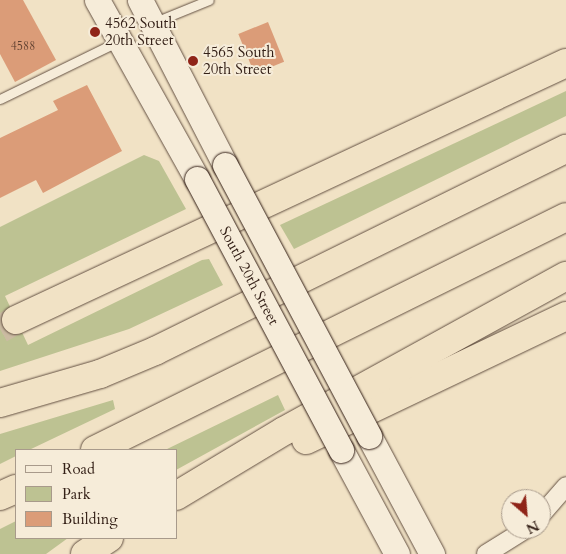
<!DOCTYPE html>
<html>
<head>
<meta charset="utf-8">
<style>
	body { margin:0 }
	#map { position:relative; width:566px; height:554px; overflow:hidden; background:#f1e2c5; font-family:Cardo,serif }
	div>[style] { position:absolute }
	[style*='--x'] { left:calc(var(--x)*1px); top:calc(var(--y)*1px); width:calc(var(--w)*1px); rotate:calc(var(--a)*1deg) }
	.green>* { inset:0; background:#bdc292 }
	.building>* { inset:0; background:#db9c78; transform-origin:0 0 }
	.highway-tunnel>* { height:28px; margin-top:-14px; transform-origin:0; background:repeating-linear-gradient(90deg,#cbbba2 0 28px,transparent 0 42px) }
	.roads { filter:drop-shadow(0 0 1px #635042) drop-shadow(0 0 1px #635042) }
	.lane>* { height:9px; margin:-4.5px; padding:0 4.5px; transform-origin:4.5px; border-radius:4.5px; background:#f6ecd9 }
	.street>* { height:18px; margin:-9px; padding:0 9px; transform-origin:9px; border-radius:9px; background:#f6ecd9 }
	.secondary>* { height:25px; margin:-12.5px; padding:0 12.5px; transform-origin:12.5px; border-radius:12.5px; background:#f6ecd9 }
	.highway>* { height:28px; margin:-14px; padding:0 14px; transform-origin:14px; border-radius:14px; background:#f1e2c5 }
	.bridges { filter:drop-shadow(0 0 1px #342017) drop-shadow(0 0 1px #342017) }
	.secondary-bridge>* { height:25px; margin:-12.5px; padding:0 12.5px; transform-origin:12.5px; border-radius:12.5px; background:#f6ecd9 }
	.dots>* { width:14px; height:14px; translate:-50% -50%; box-sizing:border-box; border:2px solid #f6ecd9; border-radius:50% }
	span { translate:-50% -50%; white-space:nowrap; text-align:center; line-height:1.15; -webkit-text-stroke:4px #f6ecd9; paint-order:stroke }
	.number-label { font-size:12px; color:#5e3f2f }
	.number-label span { -webkit-text-stroke-width:0 }
	.poi-label { font-size:15px; color:#342017 }
	.left { translate:0 -50%; text-align:left }
	.street-label { font-size:15px; color:#342017 }
	.legend { position:absolute; left:15px; top:449px; width:162px; height:90px; box-sizing:border-box; background:#f6ecd9; border:1px solid #a89a8b; margin:0; padding:6px 9px; list-style:none; font-size:15px; color:#342017 }
	.legend li { display:flex; align-items:center; gap:10px; height:25px }
	.legend b { width:25px; border:1px solid #a89a8b }
	.north { position:absolute; left:501px; top:489px; width:50px; height:50px; box-sizing:border-box; background:#f6ecd9; border:1px solid #a89a8b; border-radius:50%; rotate:153deg; font-size:14px; font-weight:700; line-height:20px; text-align:center; color:#342017 }
	.north::after { content:''; display:block; margin:auto; width:18px; height:22px; background:#8f2418; clip-path:polygon(50% 0,100% 100%,50% 72%,0 100%) }
</style>
</head>
<body>
<div id="map">
	<div class="green">
		<div style="clip-path:polygon(566px 91px,566px 116px,294px 249px,280px 225px)"></div>
		<div style="clip-path:polygon(144px 155px,159px 161px,186px 209px,5px 296px,28px 345px,202px 260px,209px 259px,223px 285px,129px 329px,0 371px,0 227px)"></div>
		<div style="clip-path:polygon(278px 395px,285px 410px,176px 470px,176px 450px,165px 450px)"></div>
		<div style="clip-path:polygon(113px 400px,115px 409px,29px 450px,16px 450px,16px 456px,0 464px,0 434px)"></div>
		<div style="clip-path:polygon(16px 521px,16px 538px,68px 538px,46px 554px,0 554px,0 529px)"></div>
	</div>
	<div class="building">
		<div style="clip-path:polygon(0 0,23px 0,56px 60px,15px 82px,0 54px)"></div>
		<div style="left:268px;top:22px;width:43px;height:32px;rotate:68deg"></div>
		<div style="clip-path:polygon(87px 85px,122px 151px,43px 193px,36px 180px,0 198px,0 138px,58px 110px,53px 101px)"></div>
	</div>
	<div class="highway-tunnel">
		<div style="--x:0;--y:329;--w:18;--a:-29"></div>
	</div>
	<div class="roads">
		<div class="lane">
			<div style="--x:155;--y:22;--w:58;--a:-22.2"></div>
			<div style="--x:0;--y:99;--w:132;--a:-26"></div>
		</div>
		<div class="street">
			<div style="--x:541;--y:515;--w:38;--a:-49"></div>
			<div style="--x:486;--y:554;--w:47;--a:-32"></div>
		</div>
		<div class="secondary">
			<div style="--x:97;--y:0;--w:205;--a:60.8"></div>
			<div style="--x:140;--y:0;--w:186;--a:62.7"></div>
			<div style="--x:369;--y:436;--w:134;--a:61.9"></div>
			<div style="--x:341;--y:450;--w:118;--a:61.7"></div>
		</div>
		<div class="highway">
			<div style="--x:16;--y:320;--w:607;--a:-25.05"></div>
			<div style="--x:0;--y:403;--w:104;--a:-16.2"></div>
			<div style="--x:100;--y:374;--w:60;--a:-22.7"></div>
			<div style="--x:155;--y:351;--w:458;--a:-26.2"></div>
			<div style="--x:306;--y:440;--w:288;--a:-25.5"></div>
			<div style="--x:95;--y:450;--w:525;--a:-26.32"></div>
			<div style="--x:0;--y:496;--w:17;--a:-24"></div>
			<div style="--x:176;--y:496;--w:126;--a:-31"></div>
			<div style="--x:284;--y:431;--w:322;--a:-28.8"></div>
			<div style="--x:85;--y:554;--w:29;--a:-34"></div>
		</div>
	</div>
	<div class="bridges">
		<div class="secondary-bridge">
			<div style="--x:225;--y:165;--w:307;--a:62"></div>
			<div style="--x:197;--y:179;--w:307;--a:62"></div>
		</div>
	</div>
	<div class="dots">
		<div style="left:95px;top:32px;background:#8f2418"></div>
		<div style="left:193px;top:61px;background:#8f2418"></div>
	</div>
	<div class="number-label">
		<span style="left:23px;top:47px">4588</span>
	</div>
	<div class="poi-label">
		<span class="left" style="left:105px;top:32px">4562 South<br>20th Street</span>
		<span class="left" style="left:203px;top:61px">4565 South<br>20th Street</span>
	</div>
	<div class="street-label">
		<span style="left:249px;top:276px;rotate:62deg">South 20th Street</span>
	</div>
	<ul class="legend">
	<li><b style="height:6px;background:#f6ecd9"></b>Road</li>
	<li><b style="height:14px;background:#bdc292"></b>Park</li>
	<li><b style="height:14px;background:#db9c78"></b>Building</li>
	</ul>
	<div class="north">N</div>
</div>
</body>
</html>
